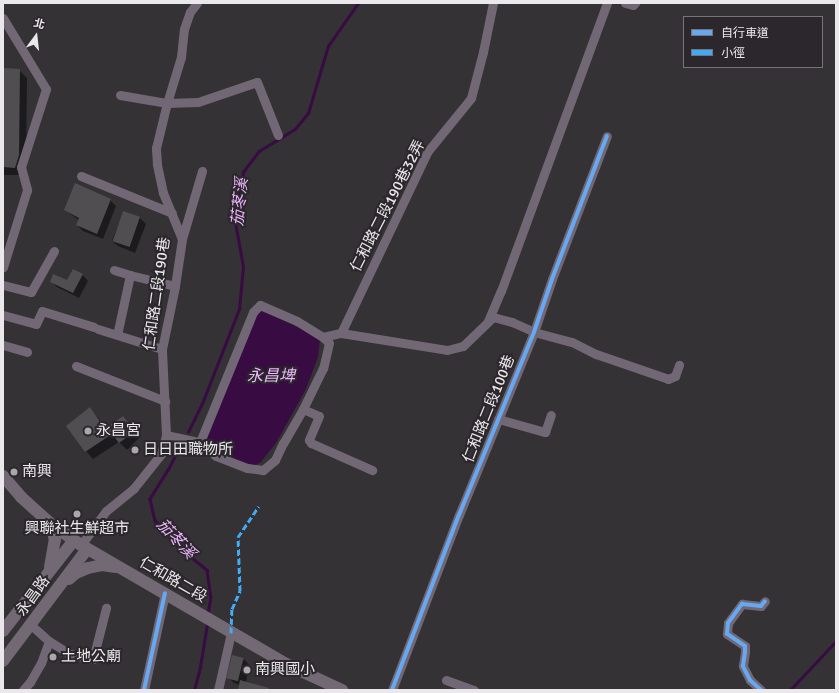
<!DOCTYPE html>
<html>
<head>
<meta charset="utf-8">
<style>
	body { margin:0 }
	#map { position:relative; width:839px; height:693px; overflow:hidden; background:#343235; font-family:Signika,"Noto Sans TC",sans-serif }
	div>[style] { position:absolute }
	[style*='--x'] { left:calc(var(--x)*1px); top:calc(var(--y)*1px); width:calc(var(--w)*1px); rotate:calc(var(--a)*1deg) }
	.water>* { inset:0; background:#380b43 }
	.shadow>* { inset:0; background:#0007 }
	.stream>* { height:2.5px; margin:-1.25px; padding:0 1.25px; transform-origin:1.25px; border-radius:1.25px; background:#380b43 }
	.building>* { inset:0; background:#504e50; transform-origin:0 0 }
	.minor>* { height:9px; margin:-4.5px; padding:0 4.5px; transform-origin:4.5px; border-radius:4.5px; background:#726875 }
	.major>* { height:12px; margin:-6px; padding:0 6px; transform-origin:6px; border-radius:6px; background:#726975 }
	.quiet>* { height:3px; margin-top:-1.5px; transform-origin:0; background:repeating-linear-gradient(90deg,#42abf6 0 6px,transparent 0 9px) }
	.cycleway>* { height:4px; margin:-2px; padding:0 2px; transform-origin:2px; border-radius:2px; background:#66a8f1 }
	.dots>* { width:11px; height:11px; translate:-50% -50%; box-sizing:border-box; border:2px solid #2b272c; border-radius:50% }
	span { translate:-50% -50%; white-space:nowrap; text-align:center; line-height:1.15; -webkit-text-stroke:4px #2b272c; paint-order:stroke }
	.street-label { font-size:15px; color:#eae8eb }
	.poi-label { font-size:15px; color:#eae8eb }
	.left { translate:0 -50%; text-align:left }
	.water-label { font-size:16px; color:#edb6fd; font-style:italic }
	.frame { position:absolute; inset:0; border:4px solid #eae8eb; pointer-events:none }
	.legend { position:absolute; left:683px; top:16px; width:140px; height:52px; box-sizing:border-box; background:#2b272c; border:1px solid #777478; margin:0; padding:5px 7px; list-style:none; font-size:12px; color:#eae8eb }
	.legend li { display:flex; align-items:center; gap:8px; height:20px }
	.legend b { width:20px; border:1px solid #777478 }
	.north { position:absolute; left:16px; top:16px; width:40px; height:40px; -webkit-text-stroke:3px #2b272c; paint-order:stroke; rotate:15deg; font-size:11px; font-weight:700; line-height:16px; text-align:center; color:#eae8eb }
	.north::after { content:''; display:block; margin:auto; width:14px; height:18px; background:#eae8eb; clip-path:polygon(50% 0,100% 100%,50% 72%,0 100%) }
</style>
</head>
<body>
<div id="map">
	<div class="water">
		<div style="clip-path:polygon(260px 309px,320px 338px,318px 357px,306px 389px,276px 443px,261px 462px,253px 466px,223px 457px,204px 444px,210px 420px)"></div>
	</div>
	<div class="shadow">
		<div style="clip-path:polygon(3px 69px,19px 70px,27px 78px,26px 163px,23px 175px,3px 175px)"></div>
		<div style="clip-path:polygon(110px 200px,116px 206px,103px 239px,83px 231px,77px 225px,79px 220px,65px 210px)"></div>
		<div style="clip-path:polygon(123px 212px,140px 218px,146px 224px,135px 253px,118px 246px,112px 241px)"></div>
		<div style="clip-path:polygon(83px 275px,88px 281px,79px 298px,57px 287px,51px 281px,68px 281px)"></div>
		<div style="clip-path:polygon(90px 408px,107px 429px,123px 417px,140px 437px,127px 450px,119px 442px,93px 459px,86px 451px)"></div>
		<div style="clip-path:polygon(244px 659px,249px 665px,246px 683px,274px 690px,239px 690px,240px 685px,234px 683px,228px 677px)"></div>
	</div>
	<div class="stream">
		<div style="--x:188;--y:432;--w:34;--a:-64"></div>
		<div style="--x:203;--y:401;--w:99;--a:-68.6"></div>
		<div style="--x:239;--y:309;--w:42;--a:-84.6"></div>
		<div style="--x:243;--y:267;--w:46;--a:-100.1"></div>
		<div style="--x:235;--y:222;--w:51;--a:-80.9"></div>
		<div style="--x:243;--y:172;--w:26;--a:-53"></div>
		<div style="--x:259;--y:151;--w:42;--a:-31.4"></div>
		<div style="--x:295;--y:129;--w:21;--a:-51"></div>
		<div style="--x:308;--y:113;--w:70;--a:-73.4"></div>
		<div style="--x:328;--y:46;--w:52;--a:-55.1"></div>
		<div style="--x:181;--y:445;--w:28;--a:117"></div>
		<div style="--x:168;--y:470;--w:34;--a:122"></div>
		<div style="--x:150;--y:499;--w:22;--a:77"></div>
		<div style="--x:155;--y:520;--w:38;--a:48"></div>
		<div style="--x:180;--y:548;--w:35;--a:39"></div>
		<div style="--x:207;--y:570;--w:27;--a:82"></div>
		<div style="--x:211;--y:597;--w:17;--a:100"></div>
		<div style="--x:194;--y:690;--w:24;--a:-75"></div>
		<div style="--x:200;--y:667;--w:44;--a:-80.8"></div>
		<div style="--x:790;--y:690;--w:67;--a:-46.8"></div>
	</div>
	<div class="building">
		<div style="clip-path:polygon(3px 68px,20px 69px,19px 155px,15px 168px,3px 167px)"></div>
		<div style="clip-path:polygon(75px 183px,111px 199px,97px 234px,76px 225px,79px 218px,64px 210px)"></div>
		<div style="left:123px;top:211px;width:18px;height:32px;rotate:19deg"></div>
		<div style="clip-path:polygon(73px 269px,83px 274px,73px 293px,50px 282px,53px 274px,67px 280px)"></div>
		<div style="clip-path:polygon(90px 407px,105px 429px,123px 416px,134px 430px,129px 433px,130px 435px,119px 443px,112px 434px,85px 452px,66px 426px)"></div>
		<div style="left:232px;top:655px;width:12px;height:24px;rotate:14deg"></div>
		<div style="clip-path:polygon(240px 680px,269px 688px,268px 690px,238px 690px)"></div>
	</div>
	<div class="minor">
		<div style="--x:625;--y:3;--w:8;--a:14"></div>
		<div style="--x:633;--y:5;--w:3;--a:-45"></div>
		<div style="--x:3;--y:18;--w:83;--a:58.8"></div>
		<div style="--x:46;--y:89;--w:82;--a:107.8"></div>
		<div style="--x:21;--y:167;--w:24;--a:75"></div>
		<div style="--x:27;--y:190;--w:81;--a:107.3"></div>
		<div style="--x:120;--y:95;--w:48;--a:9.7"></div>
		<div style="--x:167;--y:103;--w:31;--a:-2"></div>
		<div style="--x:198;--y:102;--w:62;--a:-18.7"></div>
		<div style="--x:257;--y:82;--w:57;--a:68.4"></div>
		<div style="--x:81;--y:176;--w:98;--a:22.1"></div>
		<div style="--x:182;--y:239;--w:71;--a:-73.6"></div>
		<div style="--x:114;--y:270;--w:17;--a:17"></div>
		<div style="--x:130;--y:275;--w:61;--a:102.2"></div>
		<div style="--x:130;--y:275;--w:46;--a:13.7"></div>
		<div style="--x:3;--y:285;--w:29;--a:14"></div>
		<div style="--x:31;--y:292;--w:47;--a:-60.7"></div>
		<div style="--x:260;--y:305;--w:40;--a:23.4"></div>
		<div style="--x:297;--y:321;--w:31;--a:32"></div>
		<div style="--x:323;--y:337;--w:8;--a:45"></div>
		<div style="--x:329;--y:343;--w:26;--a:103"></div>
		<div style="--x:323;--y:368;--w:46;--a:116"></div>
		<div style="--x:303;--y:409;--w:39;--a:120"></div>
		<div style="--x:283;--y:443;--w:19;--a:115"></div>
		<div style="--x:275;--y:460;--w:16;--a:140"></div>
		<div style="--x:263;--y:470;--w:16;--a:-173"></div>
		<div style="--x:247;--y:468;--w:33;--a:-159"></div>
		<div style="--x:216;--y:456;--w:21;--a:-139"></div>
		<div style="--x:200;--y:442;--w:140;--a:-67.8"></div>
		<div style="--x:253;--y:312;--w:10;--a:-45"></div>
		<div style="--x:3;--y:315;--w:34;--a:15"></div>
		<div style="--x:36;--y:324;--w:14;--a:-65"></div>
		<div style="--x:42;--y:311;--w:54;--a:17.1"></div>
		<div style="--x:488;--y:321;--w:33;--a:-67"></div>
		<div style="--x:501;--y:291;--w:307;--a:-69.8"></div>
		<div style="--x:98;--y:329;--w:67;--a:17.4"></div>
		<div style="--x:341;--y:333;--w:202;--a:-64.5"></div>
		<div style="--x:428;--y:151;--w:68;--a:-50.9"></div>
		<div style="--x:471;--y:98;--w:48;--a:-75.4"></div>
		<div style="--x:483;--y:52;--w:50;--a:-78.5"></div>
		<div style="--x:323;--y:337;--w:18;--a:-13"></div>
		<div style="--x:341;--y:333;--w:107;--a:9.1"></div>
		<div style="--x:447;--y:350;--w:16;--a:-14"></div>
		<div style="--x:463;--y:346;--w:42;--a:-44"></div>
		<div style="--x:493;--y:317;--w:20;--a:15"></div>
		<div style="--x:512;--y:322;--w:24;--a:24"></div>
		<div style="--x:534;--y:332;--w:39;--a:15"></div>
		<div style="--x:572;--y:342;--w:27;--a:27"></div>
		<div style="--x:596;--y:354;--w:76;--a:19.1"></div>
		<div style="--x:668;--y:379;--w:8;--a:-23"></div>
		<div style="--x:675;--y:376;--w:12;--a:-70"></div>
		<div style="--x:3;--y:345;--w:25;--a:16"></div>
		<div style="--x:76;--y:366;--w:96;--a:21.5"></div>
		<div style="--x:303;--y:409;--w:17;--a:24"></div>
		<div style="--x:319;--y:416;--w:26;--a:113"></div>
		<div style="--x:309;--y:440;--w:4;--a:56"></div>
		<div style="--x:311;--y:443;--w:67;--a:23.9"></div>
		<div style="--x:498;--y:419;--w:49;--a:15.5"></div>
		<div style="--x:545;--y:432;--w:18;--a:-71"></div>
		<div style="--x:166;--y:435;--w:35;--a:12"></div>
		<div style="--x:81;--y:545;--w:42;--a:-53.7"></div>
		<div style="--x:106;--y:511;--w:36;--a:-39"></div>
		<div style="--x:134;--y:488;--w:43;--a:-51.5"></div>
		<div style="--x:161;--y:454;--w:20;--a:-75"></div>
		<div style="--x:166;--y:435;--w:86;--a:-92.7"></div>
		<div style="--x:162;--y:349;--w:64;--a:-78.3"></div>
		<div style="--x:175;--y:286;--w:48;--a:-81.5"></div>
		<div style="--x:182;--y:239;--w:50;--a:-112.4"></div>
		<div style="--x:163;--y:193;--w:30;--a:-102"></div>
		<div style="--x:157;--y:164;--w:16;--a:-94"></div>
		<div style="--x:156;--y:148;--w:46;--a:-76.3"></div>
		<div style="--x:167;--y:103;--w:48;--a:-73.1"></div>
		<div style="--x:181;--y:57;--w:28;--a:-84"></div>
		<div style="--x:184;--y:29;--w:18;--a:-71"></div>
		<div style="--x:190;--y:12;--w:11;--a:-52"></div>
		<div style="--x:31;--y:625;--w:24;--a:42"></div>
		<div style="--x:49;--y:641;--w:25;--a:32"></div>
		<div style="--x:70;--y:654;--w:24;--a:12"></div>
		<div style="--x:93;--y:659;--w:53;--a:-75.7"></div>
		<div style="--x:446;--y:680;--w:30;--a:20"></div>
		<div style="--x:23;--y:690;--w:11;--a:-49"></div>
		<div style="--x:30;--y:682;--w:22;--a:-60"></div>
		<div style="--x:41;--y:663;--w:23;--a:-70"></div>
		<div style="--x:144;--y:690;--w:99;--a:-77.8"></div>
		<div style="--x:218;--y:690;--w:58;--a:-77.2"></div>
		<div style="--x:392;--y:690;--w:187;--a:-69.1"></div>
		<div style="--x:459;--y:515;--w:198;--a:-67.7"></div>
		<div style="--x:534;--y:332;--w:56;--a:-71.2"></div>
		<div style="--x:552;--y:279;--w:153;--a:-69"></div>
		<div style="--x:761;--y:690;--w:15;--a:-138"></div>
		<div style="--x:750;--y:680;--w:16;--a:-117"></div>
		<div style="--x:743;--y:666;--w:14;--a:-82"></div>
		<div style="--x:745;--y:652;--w:6;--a:-90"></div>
		<div style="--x:745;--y:646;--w:22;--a:-146"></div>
		<div style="--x:727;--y:634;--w:11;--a:-85"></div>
		<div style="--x:728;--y:623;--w:24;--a:-54"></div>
		<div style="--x:742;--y:604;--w:19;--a:6"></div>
		<div style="--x:761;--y:606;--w:6;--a:-51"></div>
	</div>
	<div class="major">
		<div style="--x:3;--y:476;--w:28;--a:49"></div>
		<div style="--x:21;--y:497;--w:40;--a:42"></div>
		<div style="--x:51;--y:524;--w:37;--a:35"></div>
		<div style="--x:81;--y:545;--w:237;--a:30.1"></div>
		<div style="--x:286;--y:664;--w:62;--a:24.9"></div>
		<div style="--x:50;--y:567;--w:27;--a:-80"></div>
		<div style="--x:55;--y:540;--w:16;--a:-104"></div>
		<div style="--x:69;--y:579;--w:9;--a:-41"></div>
		<div style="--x:76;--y:573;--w:13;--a:-23"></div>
		<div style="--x:88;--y:568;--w:14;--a:-12"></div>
		<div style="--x:102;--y:565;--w:14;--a:8"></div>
		<div style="--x:3;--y:631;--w:115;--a:-52"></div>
		<div style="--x:3;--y:661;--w:140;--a:-53.1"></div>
	</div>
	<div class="quiet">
		<div style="--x:231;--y:633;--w:24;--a:-88"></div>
		<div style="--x:232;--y:609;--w:20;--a:-66"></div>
		<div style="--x:240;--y:591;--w:54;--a:-92.1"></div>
		<div style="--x:238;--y:537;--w:37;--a:-56"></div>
	</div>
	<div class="cycleway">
		<div style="--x:144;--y:690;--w:99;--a:-77.8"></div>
		<div style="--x:392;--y:690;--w:187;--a:-69.1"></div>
		<div style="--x:459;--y:515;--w:198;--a:-67.7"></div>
		<div style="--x:534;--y:332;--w:56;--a:-71.2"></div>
		<div style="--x:552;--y:279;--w:153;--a:-69"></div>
		<div style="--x:761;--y:690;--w:15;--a:-138"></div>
		<div style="--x:750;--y:680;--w:16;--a:-117"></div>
		<div style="--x:743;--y:666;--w:14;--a:-82"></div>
		<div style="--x:745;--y:652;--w:6;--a:-90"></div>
		<div style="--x:745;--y:646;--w:22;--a:-146"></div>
		<div style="--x:727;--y:634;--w:11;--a:-85"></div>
		<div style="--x:728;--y:623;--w:24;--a:-54"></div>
		<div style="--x:742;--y:604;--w:19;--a:6"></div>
		<div style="--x:761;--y:606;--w:6;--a:-51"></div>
	</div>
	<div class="dots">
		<div style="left:88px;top:431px;background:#aaa8ab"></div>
		<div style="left:135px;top:450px;background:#aaa8ab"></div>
		<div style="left:14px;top:472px;background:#aaa8ab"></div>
		<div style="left:77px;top:514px;background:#aaa8ab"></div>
		<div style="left:53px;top:657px;background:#aaa8ab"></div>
		<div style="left:247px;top:670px;background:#aaa8ab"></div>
	</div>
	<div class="street-label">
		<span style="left:388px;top:206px;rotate:-63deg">仁和路二段190巷32弄</span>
		<span style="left:157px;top:294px;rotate:-82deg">仁和路二段190巷</span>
		<span style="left:489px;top:409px;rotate:-68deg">仁和路二段100巷</span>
		<span style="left:173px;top:580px;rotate:30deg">仁和路二段</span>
		<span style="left:33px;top:596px;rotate:-54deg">永昌路</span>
	</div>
	<div class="poi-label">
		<span class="left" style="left:96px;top:431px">永昌宮</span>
		<span class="left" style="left:143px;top:450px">日日田職物所</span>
		<span class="left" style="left:22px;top:472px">南興</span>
		<span style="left:77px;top:529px">興聯社生鮮超市</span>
		<span class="left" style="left:61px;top:657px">土地公廟</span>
		<span class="left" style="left:255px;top:670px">南興國小</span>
	</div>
	<div class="water-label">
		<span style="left:240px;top:202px;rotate:-84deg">茄苳溪</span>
		<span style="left:271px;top:376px">永昌埤</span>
		<span style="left:176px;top:539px;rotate:47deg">茄苳溪</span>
	</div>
	<div class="frame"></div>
	<ul class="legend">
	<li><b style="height:5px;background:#66a8f1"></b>自行車道</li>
	<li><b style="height:5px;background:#42abf6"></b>小徑</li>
	</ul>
	<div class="north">北</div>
</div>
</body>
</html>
